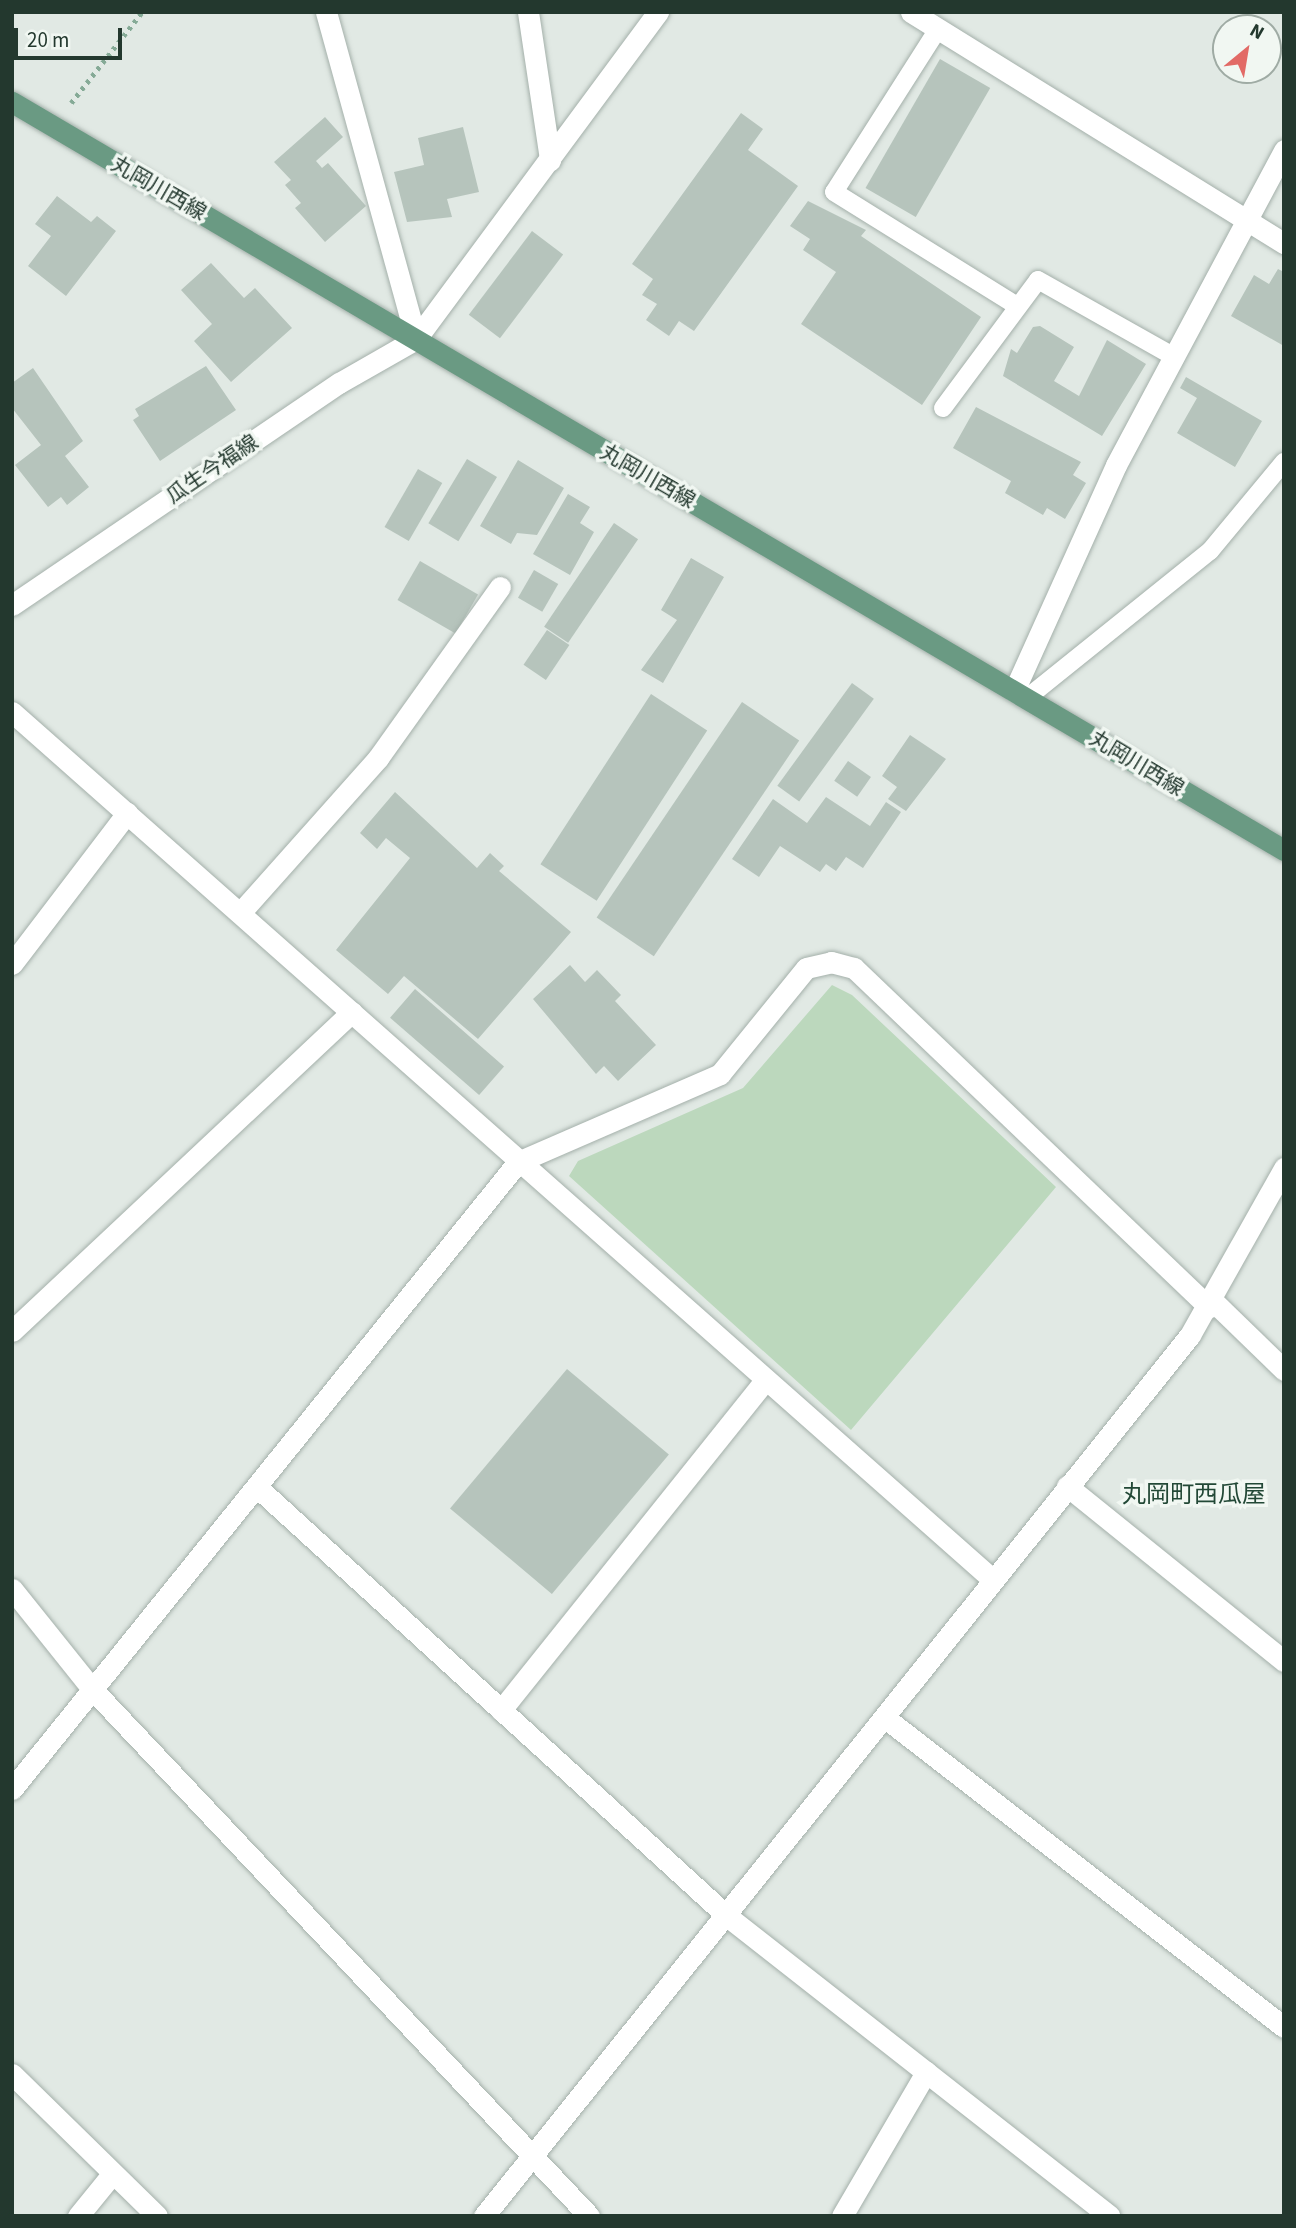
<!DOCTYPE html>
<html>
<head>
<meta charset="utf-8">
<style>
	body { margin:0 }
	#map { position:relative; width:1296px; height:2228px; overflow:hidden; background:#e1e9e4; font-family:"Source Sans 3","Noto Sans JP",sans-serif }
	div>[style] { position:absolute }
	[style*='--x'] { left:calc(var(--x)*1px); top:calc(var(--y)*1px); width:calc(var(--w)*1px); rotate:calc(var(--a)*1deg) }
	.green>* { inset:0; background:#bcd8bd }
	.building>* { inset:0; background:#b6c4bc; transform-origin:0 0 }
	.path>* { height:4.5px; margin-top:-2.25px; transform-origin:0; background:repeating-linear-gradient(90deg,#85aa96 0 3.5px,transparent 0 8.5px) }
	.roads { filter:drop-shadow(0 0 2px #a4b0aa) drop-shadow(0 0 2px #a4b0aa) }
	.service>* { height:18px; margin:-9px; padding:0 9px; transform-origin:9px; border-radius:9px; background:#fff }
	.minor>* { height:21px; margin:-10.5px; padding:0 10.5px; transform-origin:10.5px; border-radius:10.5px; background:#fff }
	.tertiary>* { height:21px; margin:-10.5px; padding:0 10.5px; transform-origin:10.5px; border-radius:10.5px; background:#fff }
	.secondary>* { height:21px; margin:-10.5px; padding:0 10.5px; transform-origin:10.5px; border-radius:10.5px; background:#fff }
	.primary>* { height:21px; margin:-10.5px; padding:0 10.5px; transform-origin:10.5px; border-radius:10.5px; background:#6a9a83 }
	span { translate:-50% -50%; white-space:nowrap; text-align:center; line-height:1.15; -webkit-text-stroke:7px #f1f7f2; paint-order:stroke }
	.street-label { font-size:21px; color:#23382e }
	.quarter-label { font-size:24px; color:#224836 }
	.frame { position:absolute; inset:0; border:14px solid #23382e; pointer-events:none }
	.north { position:absolute; left:1212px; top:14px; width:70px; height:70px; box-sizing:border-box; background:#f1f7f2; border:2px solid #9faba4; border-radius:50%; rotate:30deg; font-size:19px; font-weight:700; line-height:28px; text-align:center; color:#23382e }
	.north::after { content:''; display:block; margin:auto; width:24px; height:32px; background:#e26a66; clip-path:polygon(50% 0,100% 100%,50% 72%,0 100%) }
	.scale { position:absolute; left:14px; top:28px; width:108px; height:32px; box-sizing:border-box; border:4px solid #23382e; border-top:0; padding-left:9px; font-size:21px; line-height:24px; white-space:nowrap; color:#23382e; -webkit-text-stroke:5px #f1f7f2; paint-order:stroke }
</style>
</head>
<body>
<div id="map">
	<div class="green">
		<div style="clip-path:polygon(832px 985px,852px 995px,1056px 1187px,851px 1430px,569px 1176px,578px 1161px,743px 1088px)"></div>
	</div>
	<div class="building">
		<div style="left:940px;top:59px;width:58px;height:149px;rotate:30deg"></div>
		<div style="clip-path:polygon(741px 113px,763px 129px,748px 150px,798px 186px,694px 331px,679px 321px,669px 336px,646px 320px,657px 304px,642px 295px,653px 279px,632px 264px)"></div>
		<div style="clip-path:polygon(325px 117px,343px 137px,316px 161px,322px 168px,328px 163px,366px 206px,325px 242px,295px 208px,301px 203px,285px 185px,291px 180px,274px 162px)"></div>
		<div style="clip-path:polygon(463px 127px,479px 192px,447px 199px,452px 217px,407px 222px,394px 172px,424px 165px,418px 138px)"></div>
		<div style="clip-path:polygon(57px 196px,91px 222px,97px 216px,116px 231px,66px 296px,28px 266px,51px 236px,35px 224px)"></div>
		<div style="clip-path:polygon(808px 201px,866px 230px,861px 236px,981px 317px,922px 405px,801px 324px,836px 272px,803px 250px,810px 239px,790px 226px)"></div>
		<div style="left:532px;top:231px;width:39px;height:105px;rotate:37deg"></div>
		<div style="clip-path:polygon(211px 263px,244px 298px,255px 288px,292px 328px,231px 382px,194px 341px,212px 324px,181px 290px)"></div>
		<div style="clip-path:polygon(1278px 269px,1284px 272px,1284px 346px,1231px 316px,1254px 275px,1269px 284px)"></div>
		<div style="clip-path:polygon(1040px 326px,1074px 347px,1054px 381px,1079px 396px,1107px 340px,1146px 364px,1102px 436px,1003px 376px,1011px 349px,1017px 353px,1033px 327px)"></div>
		<div style="clip-path:polygon(206px 366px,236px 410px,160px 461px,133px 420px,139px 416px,135px 409px)"></div>
		<div style="clip-path:polygon(33px 368px,83px 441px,65px 456px,89px 487px,67px 505px,61px 497px,48px 507px,15px 465px,41px 445px,12px 408px,12px 383px)"></div>
		<div style="clip-path:polygon(1186px 377px,1262px 421px,1235px 467px,1177px 433px,1197px 398px,1180px 388px)"></div>
		<div style="clip-path:polygon(976px 407px,1081px 462px,1073px 475px,1086px 483px,1065px 519px,1047px 508px,1043px 515px,1005px 493px,1011px 481px,953px 448px)"></div>
		<div style="left:467px;top:459px;width:35px;height:75px;rotate:31deg"></div>
		<div style="clip-path:polygon(518px 460px,564px 488px,537px 535px,517px 533px,511px 544px,480px 526px)"></div>
		<div style="left:418px;top:469px;width:28px;height:67px;rotate:30deg"></div>
		<div style="clip-path:polygon(568px 494px,590px 507px,580px 523px,594px 532px,570px 575px,533px 554px)"></div>
		<div style="left:614px;top:523px;width:29px;height:125px;rotate:34deg"></div>
		<div style="clip-path:polygon(691px 558px,724px 577px,663px 683px,641px 670px,677px 620px,661px 610px)"></div>
		<div style="left:420px;top:561px;width:67px;height:45px;rotate:30deg"></div>
		<div style="left:534px;top:570px;width:28px;height:32px;rotate:30deg"></div>
		<div style="left:547px;top:630px;width:27px;height:42px;rotate:34deg"></div>
		<div style="left:852px;top:683px;width:27px;height:127px;rotate:36deg"></div>
		<div style="left:651px;top:694px;width:67px;height:203px;rotate:33deg"></div>
		<div style="left:742px;top:702px;width:69px;height:260px;rotate:34deg"></div>
		<div style="clip-path:polygon(910px 735px,946px 759px,906px 811px,888px 799px,897px 787px,882px 776px)"></div>
		<div style="left:848px;top:761px;width:28px;height:24px;rotate:35deg"></div>
		<div style="clip-path:polygon(395px 792px,477px 868px,490px 853px,504px 866px,499px 871px,571px 932px,478px 1039px,404px 976px,388px 994px,336px 950px,410px 858px,386px 838px,377px 849px,360px 833px)"></div>
		<div style="clip-path:polygon(826px 797px,870px 826px,886px 802px,901px 812px,863px 868px,846px 857px,836px 871px,826px 864px,820px 872px,780px 846px,759px 877px,732px 859px,773px 799px,807px 823px)"></div>
		<div style="clip-path:polygon(570px 965px,585px 982px,597px 970px,621px 995px,615px 1001px,656px 1045px,618px 1081px,604px 1066px,596px 1074px,533px 999px)"></div>
		<div style="left:415px;top:989px;width:118px;height:38px;rotate:41deg"></div>
		<div style="left:567px;top:1369px;width:133px;height:182px;rotate:40deg"></div>
	</div>
	<div class="path">
		<div style="--x:71;--y:103;--w:115;--a:-52"></div>
	</div>
	<div class="roads">
		<div class="service">
			<div style="--x:938;--y:29;--w:193;--a:122.5"></div>
			<div style="--x:834;--y:192;--w:216;--a:31.9"></div>
			<div style="--x:943;--y:408;--w:159;--a:-53.4"></div>
			<div style="--x:1038;--y:280;--w:155;--a:29.4"></div>
			<div style="--x:1027;--y:698;--w:235;--a:-38.8"></div>
			<div style="--x:1210;--y:551;--w:116;--a:-50.3"></div>
		</div>
		<div class="minor">
			<div style="--x:326;--y:12;--w:339;--a:74.6"></div>
			<div style="--x:528;--y:12;--w:150;--a:81.5"></div>
			<div style="--x:911;--y:12;--w:439;--a:31.8"></div>
			<div style="--x:1014;--y:691;--w:248;--a:-65.7"></div>
			<div style="--x:1116;--y:465;--w:357;--a:-61.9"></div>
			<div style="--x:12;--y:712;--w:1308;--a:41.5"></div>
			<div style="--x:240;--y:913;--w:208;--a:-48.3"></div>
			<div style="--x:378;--y:758;--w:210;--a:-54.5"></div>
			<div style="--x:12;--y:964;--w:190;--a:-52.7"></div>
			<div style="--x:1213;--y:1301;--w:99;--a:44.2"></div>
			<div style="--x:12;--y:1331;--w:466;--a:-43.2"></div>
			<div style="--x:1067;--y:1486;--w:279;--a:38.9"></div>
			<div style="--x:257;--y:1487;--w:636;--a:42.39"></div>
			<div style="--x:727;--y:1916;--w:486;--a:38.1"></div>
			<div style="--x:12;--y:1589;--w:129;--a:51.3"></div>
			<div style="--x:93;--y:1690;--w:723;--a:46.68"></div>
			<div style="--x:501;--y:1710;--w:423;--a:-51.3"></div>
			<div style="--x:884;--y:1717;--w:506;--a:37.78"></div>
			<div style="--x:12;--y:1789;--w:806;--a:-51.1"></div>
			<div style="--x:518;--y:1162;--w:220;--a:-23.5"></div>
			<div style="--x:720;--y:1074;--w:136;--a:-50.9"></div>
			<div style="--x:806;--y:968;--w:26;--a:-13"></div>
			<div style="--x:831;--y:962;--w:24;--a:15"></div>
			<div style="--x:854;--y:968;--w:491;--a:43.7"></div>
			<div style="--x:12;--y:2074;--w:203;--a:44.4"></div>
			<div style="--x:78;--y:2216;--w:55;--a:-50.9"></div>
			<div style="--x:842;--y:2216;--w:167;--a:-59.7"></div>
		</div>
		<div class="tertiary">
			<div style="--x:416;--y:339;--w:407;--a:-53.5"></div>
			<div style="--x:484;--y:2216;--w:1129;--a:-51.29"></div>
			<div style="--x:1190;--y:1335;--w:192;--a:-60.6"></div>
		</div>
		<div class="secondary">
			<div style="--x:12;--y:605;--w:395;--a:-34.2"></div>
			<div style="--x:339;--y:383;--w:89;--a:-29.7"></div>
		</div>
		<div class="primary">
			<div style="--x:12;--y:102;--w:1476;--a:30.46"></div>
		</div>
	</div>
	<div class="street-label">
		<span style="left:159px;top:188px;rotate:30deg">丸岡川西線</span>
		<span style="left:212px;top:469px;rotate:-34deg">瓜生今福線</span>
		<span style="left:648px;top:476px;rotate:30deg">丸岡川西線</span>
		<span style="left:1137px;top:763px;rotate:31deg">丸岡川西線</span>
	</div>
	<div class="quarter-label">
		<span style="left:1194px;top:1495px">丸岡町西瓜屋</span>
	</div>
	<div class="frame"></div>
	<div class="north">N</div>
	<div class="scale">20 m</div>
</div>
</body>
</html>
